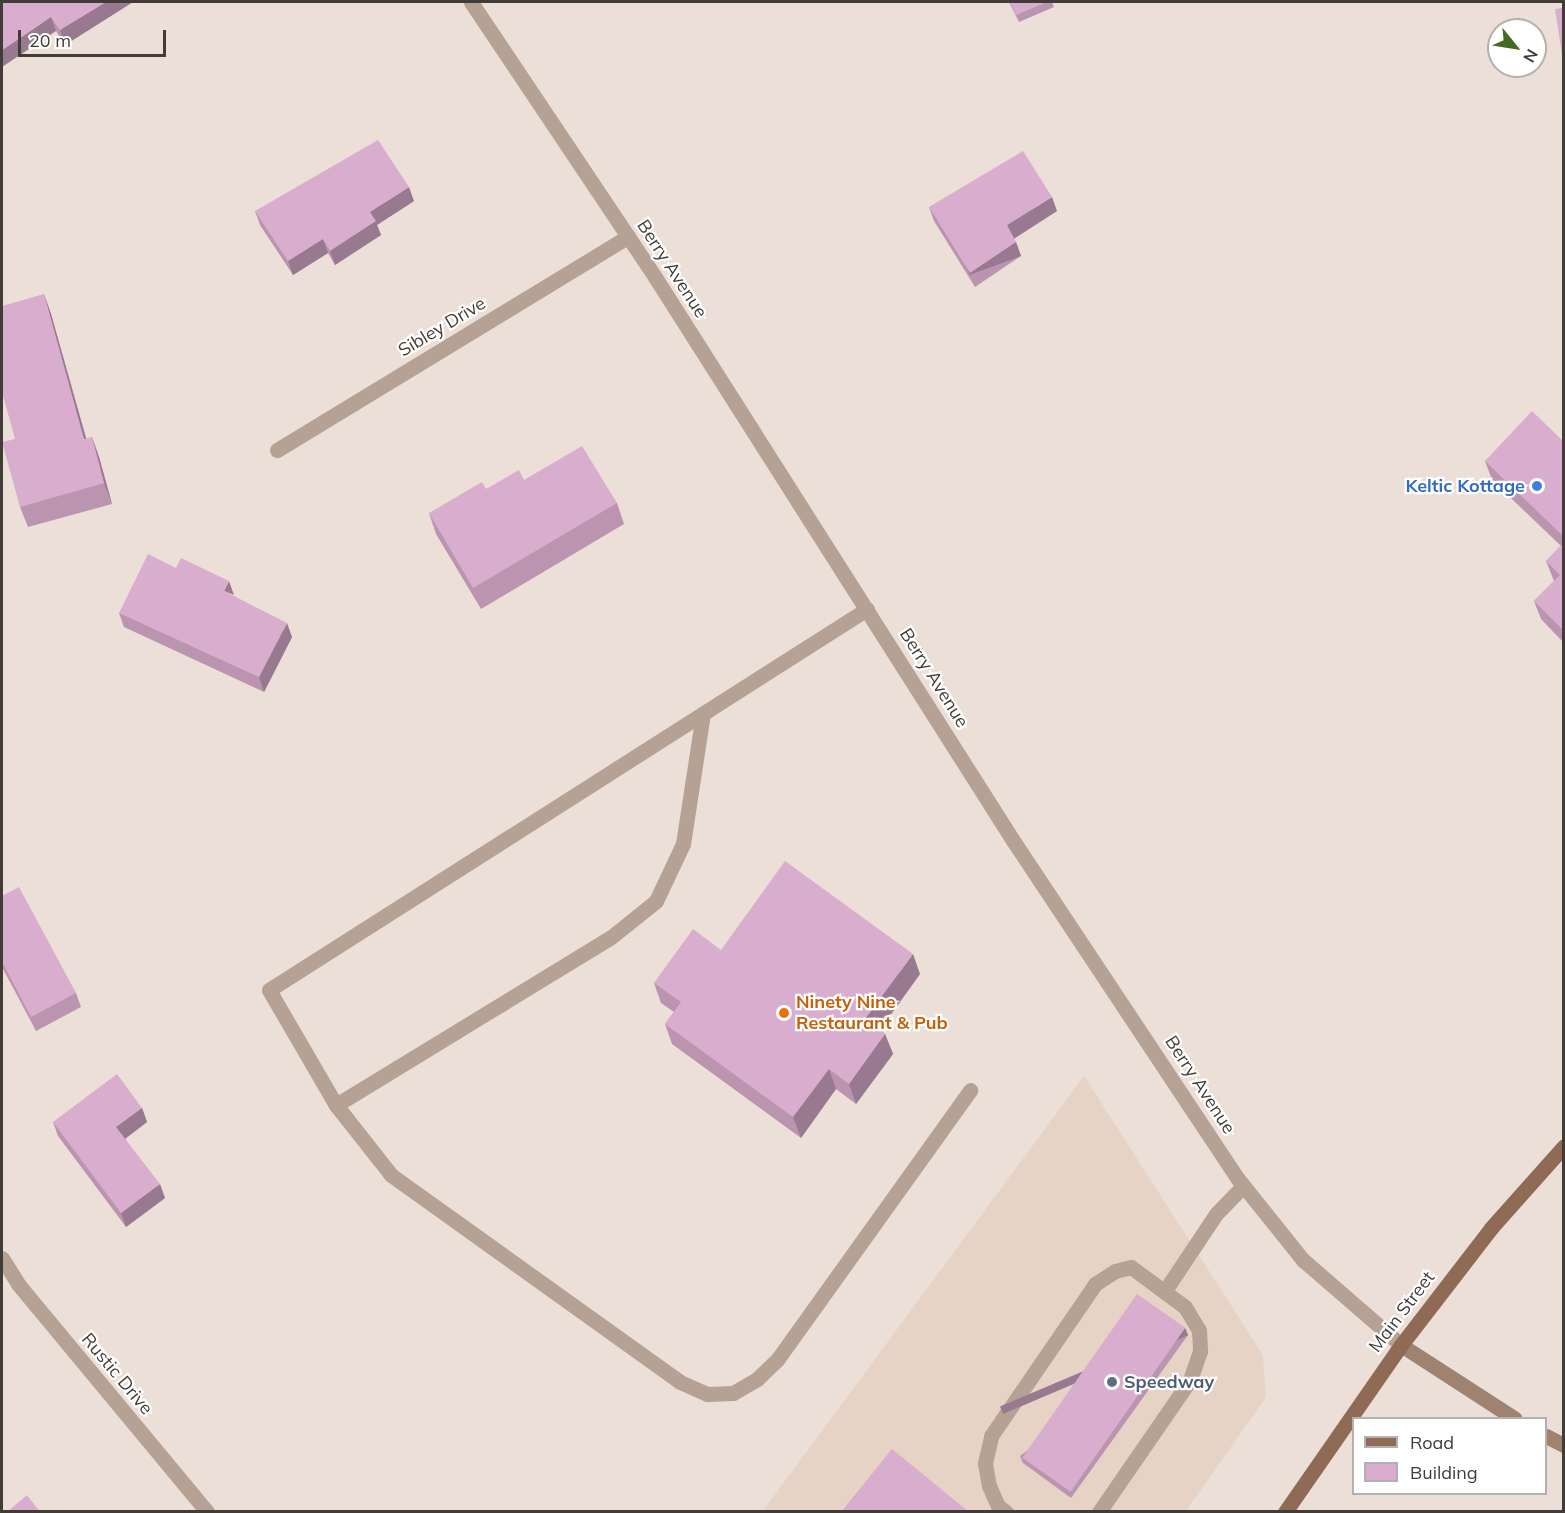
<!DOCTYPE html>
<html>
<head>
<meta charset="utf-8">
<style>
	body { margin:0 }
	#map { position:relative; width:1565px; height:1513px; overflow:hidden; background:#ecdfd7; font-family:Mulish,sans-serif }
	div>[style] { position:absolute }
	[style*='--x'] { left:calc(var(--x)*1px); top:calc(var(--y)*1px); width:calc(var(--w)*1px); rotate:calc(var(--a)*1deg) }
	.built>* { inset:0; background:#e7d3c6 }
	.service>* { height:15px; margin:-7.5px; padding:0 7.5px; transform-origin:7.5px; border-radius:7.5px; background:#b6a195 }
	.minor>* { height:15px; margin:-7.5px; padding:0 7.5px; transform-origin:7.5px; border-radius:7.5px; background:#b6a195 }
	.tertiary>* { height:15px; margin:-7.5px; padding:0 7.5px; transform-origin:7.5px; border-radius:7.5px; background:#b6a195 }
	.secondary>* { height:15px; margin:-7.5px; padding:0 7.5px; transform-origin:7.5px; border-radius:7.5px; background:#a08270 }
	.primary>* { height:15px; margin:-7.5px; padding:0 7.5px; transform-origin:7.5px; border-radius:7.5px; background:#8f6b55 }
	.wall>* { inset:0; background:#bb95b0 }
	.shaded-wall>* { inset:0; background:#987990; transform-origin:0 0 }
	.building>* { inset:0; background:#d9adcd; transform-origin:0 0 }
	.dots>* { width:16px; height:16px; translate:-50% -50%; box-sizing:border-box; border:3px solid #fff; border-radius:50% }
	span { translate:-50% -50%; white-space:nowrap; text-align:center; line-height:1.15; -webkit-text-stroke:4.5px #fff; paint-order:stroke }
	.street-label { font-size:18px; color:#413c38 }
	.shop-label { font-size:18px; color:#366cbe; font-weight:700 }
	.right { translate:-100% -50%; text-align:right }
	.food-label { font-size:18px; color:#c56008; font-weight:700 }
	.left { translate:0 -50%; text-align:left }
	.service-label { font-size:18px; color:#4e5e75; font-weight:700 }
	.frame { position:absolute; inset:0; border:3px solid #413c38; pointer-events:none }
	.legend { position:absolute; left:1352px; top:1417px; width:195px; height:78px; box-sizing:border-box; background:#fff; border:2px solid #b3b1af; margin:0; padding:8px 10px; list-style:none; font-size:18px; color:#413c38 }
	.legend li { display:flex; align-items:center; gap:12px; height:30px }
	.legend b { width:30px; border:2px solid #b3b1af }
	.north { position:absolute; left:1487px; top:18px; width:60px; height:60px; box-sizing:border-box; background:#fff; border:2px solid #b3b1af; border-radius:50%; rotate:120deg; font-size:16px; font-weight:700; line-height:24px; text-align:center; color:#413c38 }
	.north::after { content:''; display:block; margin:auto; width:21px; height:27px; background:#446a24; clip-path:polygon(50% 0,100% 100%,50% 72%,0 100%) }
	.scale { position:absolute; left:18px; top:30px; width:148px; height:27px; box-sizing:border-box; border:3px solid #413c38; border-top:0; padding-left:8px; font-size:18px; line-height:21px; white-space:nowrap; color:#413c38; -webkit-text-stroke:4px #fff; paint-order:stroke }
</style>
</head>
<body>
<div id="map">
	<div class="built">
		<div style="clip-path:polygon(1084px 1076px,1263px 1355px,1266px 1397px,1186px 1511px,762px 1512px)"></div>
	</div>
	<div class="service">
		<div style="--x:867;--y:609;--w:709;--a:147.5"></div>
		<div style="--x:269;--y:990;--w:133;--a:59.8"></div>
		<div style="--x:336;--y:1105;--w:89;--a:51.8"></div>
		<div style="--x:391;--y:1175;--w:355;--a:35.6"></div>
		<div style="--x:680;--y:1382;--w:30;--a:24"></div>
		<div style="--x:707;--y:1394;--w:26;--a:-2"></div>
		<div style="--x:733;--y:1393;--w:28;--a:-30"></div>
		<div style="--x:757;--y:1379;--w:28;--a:-44"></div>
		<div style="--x:777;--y:1360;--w:332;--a:-54.4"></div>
		<div style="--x:336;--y:1105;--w:321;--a:-31.4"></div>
		<div style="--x:610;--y:938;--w:59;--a:-38.8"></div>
		<div style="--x:656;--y:901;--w:63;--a:-64.7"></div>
		<div style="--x:683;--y:844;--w:132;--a:-81.3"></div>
		<div style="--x:1166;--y:1289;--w:90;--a:-56.3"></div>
		<div style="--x:1216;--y:1214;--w:39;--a:-46"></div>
		<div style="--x:1006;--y:1512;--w:10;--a:-143"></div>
		<div style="--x:998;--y:1506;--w:22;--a:-114"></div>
		<div style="--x:989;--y:1486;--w:23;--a:-100"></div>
		<div style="--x:985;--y:1463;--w:28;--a:-77"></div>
		<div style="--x:991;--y:1436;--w:184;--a:-55.6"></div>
		<div style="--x:1095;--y:1284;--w:24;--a:-33"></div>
		<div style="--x:1115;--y:1271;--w:16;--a:-14"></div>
		<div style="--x:1131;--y:1267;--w:67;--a:36.5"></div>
		<div style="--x:1185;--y:1307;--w:27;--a:59"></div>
		<div style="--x:1199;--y:1330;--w:21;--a:87"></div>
		<div style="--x:1200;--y:1351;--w:31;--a:109"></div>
		<div style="--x:1190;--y:1380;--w:160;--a:124.6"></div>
	</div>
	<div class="minor">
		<div style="--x:277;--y:450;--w:411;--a:-31.3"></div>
		<div style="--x:2;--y:1258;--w:31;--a:58"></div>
		<div style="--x:18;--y:1284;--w:296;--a:50.3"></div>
	</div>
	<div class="tertiary">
		<div style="--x:471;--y:2;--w:331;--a:56.2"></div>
		<div style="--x:655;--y:277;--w:669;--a:57.57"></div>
		<div style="--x:1014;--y:842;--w:405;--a:56.4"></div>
		<div style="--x:1238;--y:1179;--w:104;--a:51.3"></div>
		<div style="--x:1303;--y:1260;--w:130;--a:40.9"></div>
	</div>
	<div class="secondary">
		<div style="--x:1401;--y:1345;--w:135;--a:32.9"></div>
		<div style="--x:1546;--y:1436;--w:20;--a:27"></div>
	</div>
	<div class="primary">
		<div style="--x:1285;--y:1512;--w:203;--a:-55.2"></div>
		<div style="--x:1401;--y:1345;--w:148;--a:-52.4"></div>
		<div style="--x:1491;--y:1228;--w:110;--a:-48.3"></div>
	</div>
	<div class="wall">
		<div style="clip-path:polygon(2px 2px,133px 2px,65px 45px,56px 31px)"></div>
		<div style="clip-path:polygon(1009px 2px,1052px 2px,1054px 7px,1019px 22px)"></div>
		<div style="clip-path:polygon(414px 201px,377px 225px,381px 235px,335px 265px,328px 253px,293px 275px,260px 225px,255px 211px)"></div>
		<div style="clip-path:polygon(929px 207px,1057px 211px,1014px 238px,1021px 256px,975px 287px,934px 221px)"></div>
		<div style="clip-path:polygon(44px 294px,51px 314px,86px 439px,92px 437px,99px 457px,112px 504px,28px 527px,20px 507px,15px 439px)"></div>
		<div style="clip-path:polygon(1563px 441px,1563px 642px,1541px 619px,1534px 601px,1554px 581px,1546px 561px,1561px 546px,1492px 480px,1485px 461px)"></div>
		<div style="clip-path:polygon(524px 480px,617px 503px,624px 524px,481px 609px,436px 534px,429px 513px,486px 489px)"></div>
		<div style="clip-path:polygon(234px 596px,292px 637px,264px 692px,124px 627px,119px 613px)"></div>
		<div style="clip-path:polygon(2px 896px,76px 993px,81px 1007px,36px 1031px,2px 967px)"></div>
		<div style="clip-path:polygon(721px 950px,920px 974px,880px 1030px,885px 1034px,893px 1054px,856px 1104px,836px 1089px,801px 1138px,672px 1044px,665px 1024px,674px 1012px,661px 1003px,654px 983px)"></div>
		<div style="clip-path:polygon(142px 1108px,147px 1122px,125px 1139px,165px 1198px,126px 1227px,58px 1136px,53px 1122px)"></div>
		<div style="clip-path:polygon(1185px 1328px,1188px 1335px,1071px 1498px,1023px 1463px,1020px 1456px)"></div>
	</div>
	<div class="shaded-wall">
		<div style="clip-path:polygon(106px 2px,133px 2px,65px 45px,60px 30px)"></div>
		<div style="clip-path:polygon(51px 17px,56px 31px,2px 67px,2px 50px)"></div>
		<div style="clip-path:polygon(409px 187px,414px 201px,377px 225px,381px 235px,335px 265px,330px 251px,370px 212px)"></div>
		<div style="clip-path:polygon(1052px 197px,1057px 211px,1012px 240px,1007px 225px)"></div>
		<div style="clip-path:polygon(323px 239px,328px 253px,293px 275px,288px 261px)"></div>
		<div style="left:1016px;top:242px;width:15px;height:55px;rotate:70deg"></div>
		<div style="clip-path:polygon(44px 294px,51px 314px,92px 459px,84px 439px)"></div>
		<div style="clip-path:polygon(92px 437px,99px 457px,112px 504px,104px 483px)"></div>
		<div style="clip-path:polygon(229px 581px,234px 595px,224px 591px)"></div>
		<div style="clip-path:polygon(287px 623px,292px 637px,264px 692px,259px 677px)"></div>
		<div style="clip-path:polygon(913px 954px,920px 974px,873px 1039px,865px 1019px)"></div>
		<div style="clip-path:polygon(885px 1034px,893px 1054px,856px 1104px,849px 1084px)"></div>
		<div style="clip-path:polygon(829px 1069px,836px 1089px,801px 1138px,793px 1117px)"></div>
		<div style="clip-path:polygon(142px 1108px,147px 1122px,122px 1141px,116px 1127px)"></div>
		<div style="clip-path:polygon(160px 1184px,165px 1198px,126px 1227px,121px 1213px)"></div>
		<div style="left:1185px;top:1328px;width:8px;height:201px;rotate:67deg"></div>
	</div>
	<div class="building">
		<div style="clip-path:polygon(2px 2px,106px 2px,60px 30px,51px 17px,2px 50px)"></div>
		<div style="clip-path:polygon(1010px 2px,1047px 2px,1016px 15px)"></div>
		<div style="clip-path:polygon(1563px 8px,1563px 61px,1555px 9px)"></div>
		<div style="clip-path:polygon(378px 140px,409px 187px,370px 212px,376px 221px,330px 251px,323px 239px,288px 261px,255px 211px)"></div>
		<div style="clip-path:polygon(1023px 151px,1052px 197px,1007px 225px,1016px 242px,970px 273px,929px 207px)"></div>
		<div style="clip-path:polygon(44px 294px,84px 439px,92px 437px,104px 483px,20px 507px,2px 442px,15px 439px,2px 392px,2px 306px)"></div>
		<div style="clip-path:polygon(1532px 411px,1563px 441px,1563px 536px,1485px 461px)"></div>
		<div style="clip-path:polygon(582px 446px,617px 503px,473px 588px,429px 513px,482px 482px,486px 489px,519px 470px,524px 480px)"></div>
		<div style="clip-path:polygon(1563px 543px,1563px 630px,1534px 601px,1560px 575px,1546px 561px)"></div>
		<div style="clip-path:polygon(148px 554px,176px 568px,181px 558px,229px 581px,224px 591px,287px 623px,259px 677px,119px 613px)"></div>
		<div style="clip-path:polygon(785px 861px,913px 954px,865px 1019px,885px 1034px,849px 1084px,829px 1069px,793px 1117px,665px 1024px,681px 1002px,654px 983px,693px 929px,721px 950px)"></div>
		<div style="clip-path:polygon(19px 887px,76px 993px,31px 1017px,2px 962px,2px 896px)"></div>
		<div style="clip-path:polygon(117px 1074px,142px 1108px,116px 1127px,160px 1184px,121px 1213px,53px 1122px)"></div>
		<div style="left:1137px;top:1294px;width:59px;height:200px;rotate:35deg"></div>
		<div style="clip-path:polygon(892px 1449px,969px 1512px,841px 1512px)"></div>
		<div style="clip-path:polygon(27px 1495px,40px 1512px,7px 1512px)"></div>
	</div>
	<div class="dots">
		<div style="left:1537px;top:486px;background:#3f7fe0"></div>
		<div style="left:784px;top:1013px;background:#e8710a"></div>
		<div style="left:1112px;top:1382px;background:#5c6f8a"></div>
	</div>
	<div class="street-label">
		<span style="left:672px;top:269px;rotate:57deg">Berry Avenue</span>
		<span style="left:442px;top:327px;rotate:-31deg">Sibley Drive</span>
		<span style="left:934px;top:678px;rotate:58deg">Berry Avenue</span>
		<span style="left:1200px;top:1085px;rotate:57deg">Berry Avenue</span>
		<span style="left:1402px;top:1312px;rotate:-53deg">Main Street</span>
		<span style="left:117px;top:1374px;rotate:50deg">Rustic Drive</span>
	</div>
	<div class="shop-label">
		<span class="right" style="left:1525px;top:486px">Keltic Kottage</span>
	</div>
	<div class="food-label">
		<span class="left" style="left:796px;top:1013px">Ninety Nine<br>Restaurant &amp; Pub</span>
	</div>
	<div class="service-label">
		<span class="left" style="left:1124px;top:1382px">Speedway</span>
	</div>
	<div class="frame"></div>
	<ul class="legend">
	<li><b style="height:8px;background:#8f6b55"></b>Road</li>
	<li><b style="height:16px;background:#d9adcd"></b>Building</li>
	</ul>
	<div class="north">N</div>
	<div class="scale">20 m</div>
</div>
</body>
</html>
